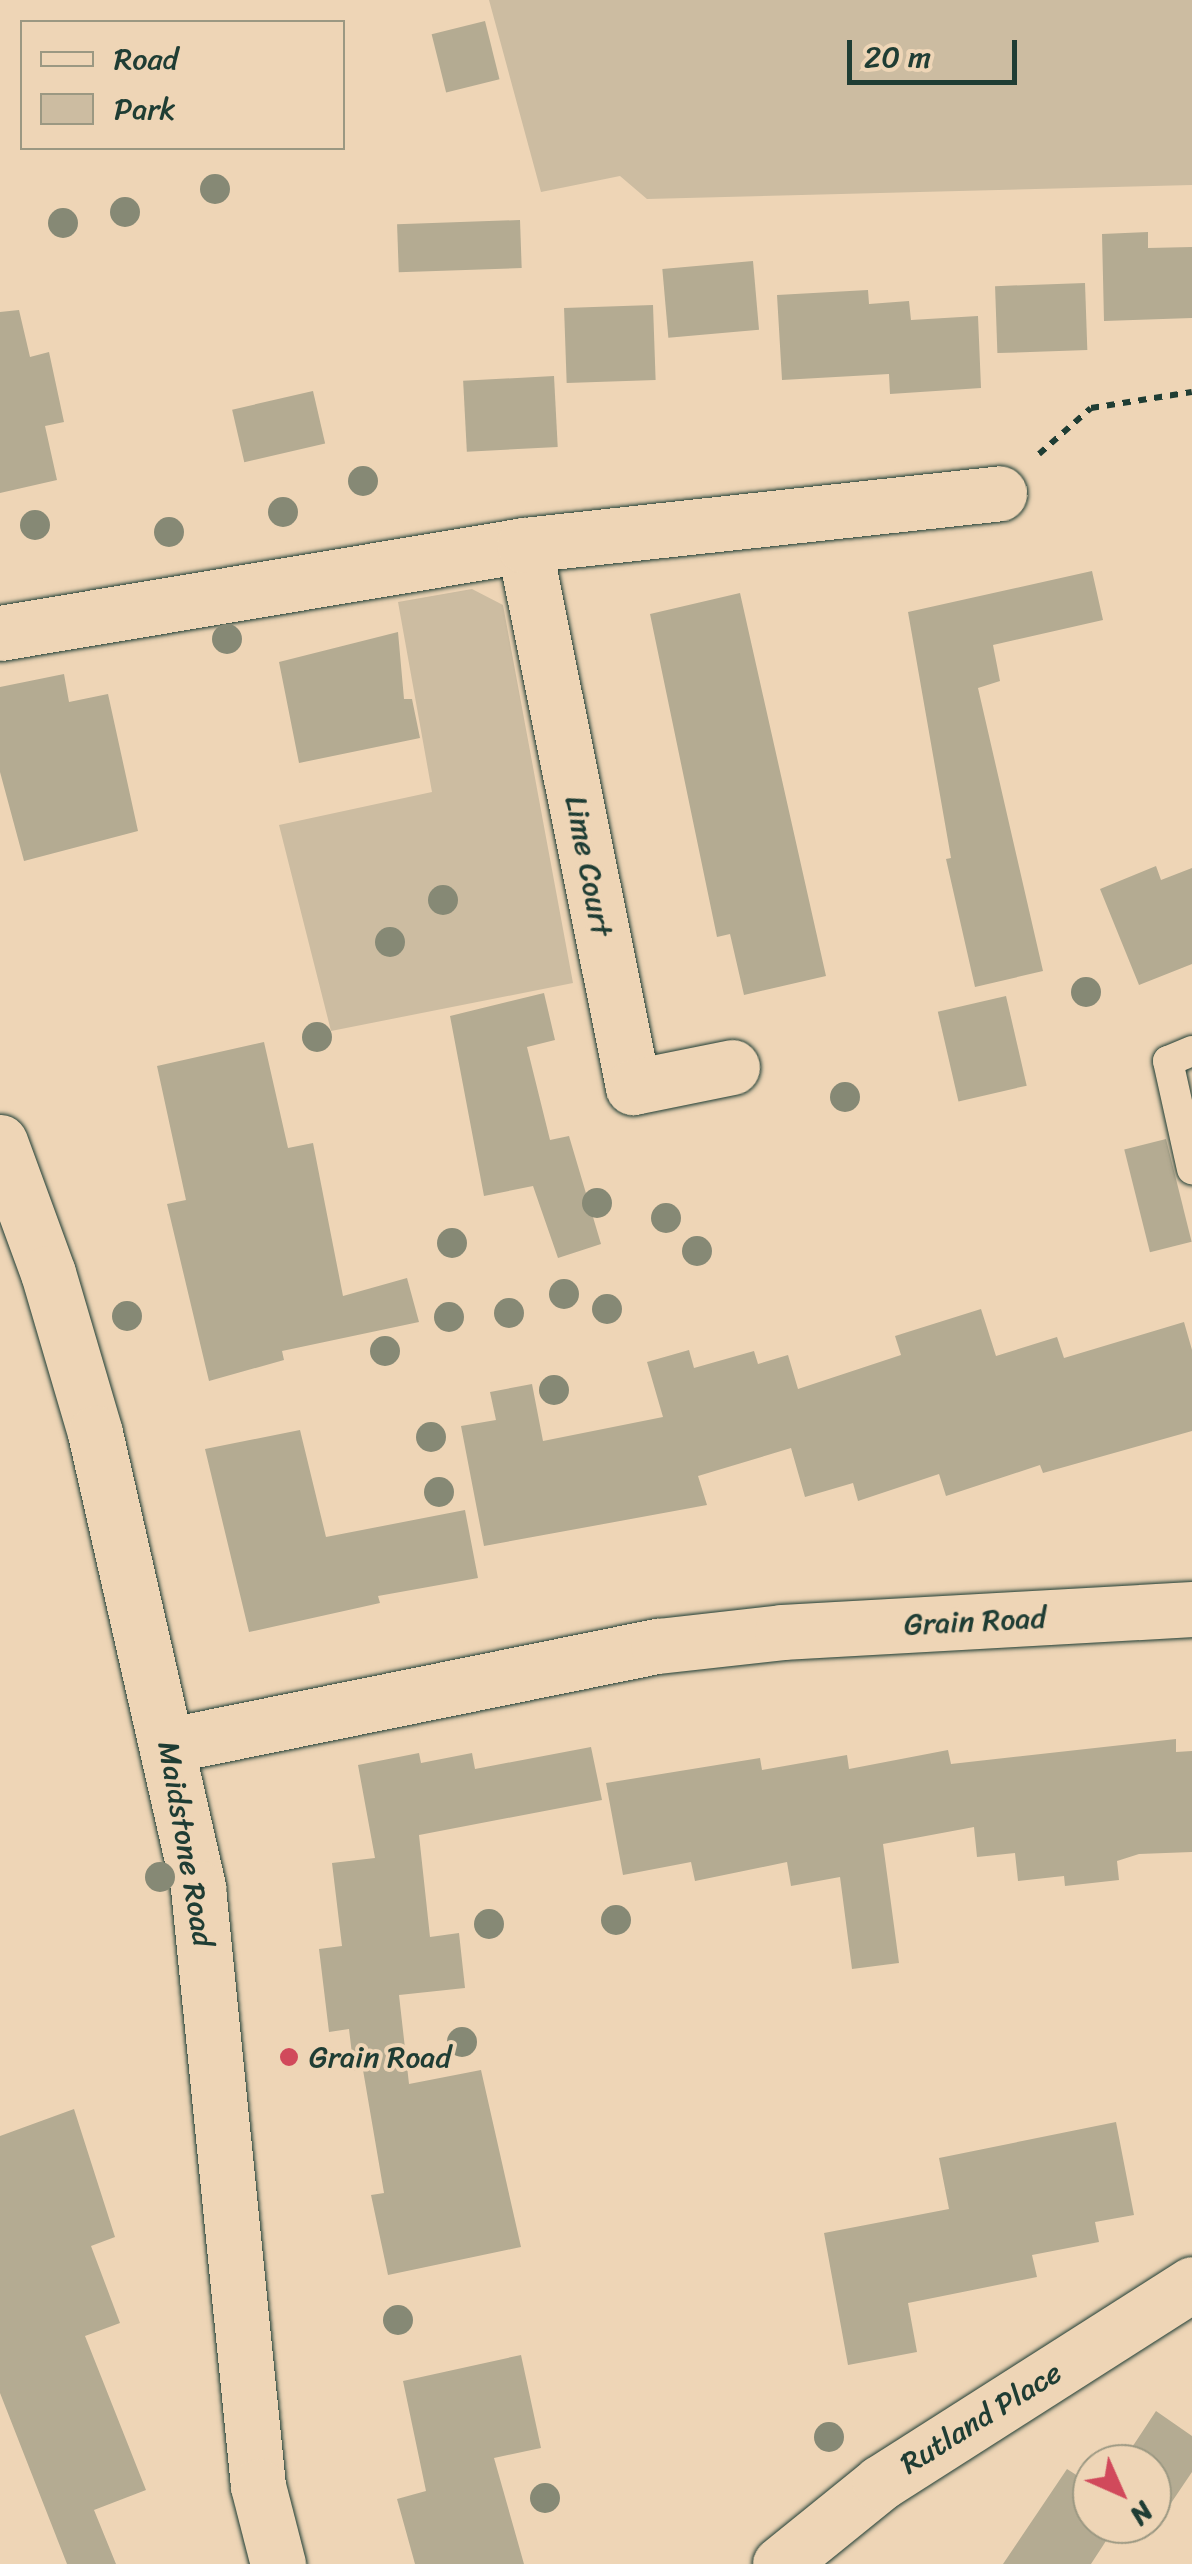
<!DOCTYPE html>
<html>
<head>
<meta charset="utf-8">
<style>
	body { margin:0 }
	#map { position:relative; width:1192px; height:2564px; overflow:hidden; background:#eed5b6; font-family:Sriracha,sans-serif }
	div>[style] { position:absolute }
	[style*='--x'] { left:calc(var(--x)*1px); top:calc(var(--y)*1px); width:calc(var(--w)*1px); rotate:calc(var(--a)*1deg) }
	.green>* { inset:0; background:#ccbca1 }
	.building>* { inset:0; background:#b4ab92; transform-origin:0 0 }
	.path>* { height:6px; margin-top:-3px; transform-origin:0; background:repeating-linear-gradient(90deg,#1f3d34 0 8px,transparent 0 16px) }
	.roads { filter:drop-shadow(0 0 2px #1f3d34) drop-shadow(0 0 2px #1f3d34) }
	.lane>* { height:30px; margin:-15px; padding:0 15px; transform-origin:15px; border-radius:15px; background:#eed5b6 }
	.street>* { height:55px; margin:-27.5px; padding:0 27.5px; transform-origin:27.5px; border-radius:27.5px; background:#eed5b6 }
	.secondary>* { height:55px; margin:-27.5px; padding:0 27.5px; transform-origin:27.5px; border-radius:27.5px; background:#eed5b6 }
	.trees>* { width:30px; height:30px; margin:-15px; border-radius:50%; background:#868975 }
	.dots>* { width:28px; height:28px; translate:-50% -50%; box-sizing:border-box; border:5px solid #eed5b6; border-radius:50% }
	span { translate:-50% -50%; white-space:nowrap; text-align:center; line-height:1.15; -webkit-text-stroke:8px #eed5b6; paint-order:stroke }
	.street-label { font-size:30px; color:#1f3d34 }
	.poi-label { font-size:30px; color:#1f3d34 }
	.left { translate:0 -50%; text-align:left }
	.legend { position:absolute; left:20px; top:20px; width:325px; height:130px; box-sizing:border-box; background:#eed5b6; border:2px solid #9b9882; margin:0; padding:12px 18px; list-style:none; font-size:30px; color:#1f3d34 }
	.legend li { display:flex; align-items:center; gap:20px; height:50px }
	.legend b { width:50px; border:2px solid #9b9882 }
	.north { position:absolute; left:1072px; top:2444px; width:100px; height:100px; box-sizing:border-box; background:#eed5b6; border:2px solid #9b9882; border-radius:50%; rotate:135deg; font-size:28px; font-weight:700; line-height:40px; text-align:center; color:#1f3d34 }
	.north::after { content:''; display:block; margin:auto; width:35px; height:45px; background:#d1495b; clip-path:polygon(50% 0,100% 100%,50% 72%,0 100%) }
	.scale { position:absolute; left:847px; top:40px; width:170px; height:45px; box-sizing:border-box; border:5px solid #1f3d34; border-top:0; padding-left:12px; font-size:30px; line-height:35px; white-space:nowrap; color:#1f3d34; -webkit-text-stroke:8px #eed5b6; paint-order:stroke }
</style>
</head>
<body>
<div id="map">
	<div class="green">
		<div style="clip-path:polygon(489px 0,1192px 0,1192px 185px,647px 199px,620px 176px,541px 192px)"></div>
		<div style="clip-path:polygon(472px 589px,503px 605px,573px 983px,331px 1031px,279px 825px,432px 792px,398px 602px)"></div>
	</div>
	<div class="building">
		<div style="left:485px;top:21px;width:60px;height:55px;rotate:76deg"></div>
		<div style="left:520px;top:220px;width:48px;height:123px;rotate:88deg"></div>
		<div style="clip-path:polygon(1148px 232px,1148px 248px,1192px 247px,1192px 318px,1104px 321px,1102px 234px)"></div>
		<div style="left:753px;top:261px;width:69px;height:91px;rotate:85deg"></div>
		<div style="left:1085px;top:283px;width:67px;height:90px;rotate:88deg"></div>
		<div style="clip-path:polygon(868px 290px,869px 304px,909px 301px,911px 320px,978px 316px,981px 388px,890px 394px,889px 374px,782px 380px,777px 295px)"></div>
		<div style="left:653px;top:305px;width:75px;height:89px;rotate:88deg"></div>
		<div style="clip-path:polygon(19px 310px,30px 357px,49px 352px,64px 422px,45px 426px,57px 480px,0 493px,0 312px)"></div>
		<div style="left:554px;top:376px;width:71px;height:91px;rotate:87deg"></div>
		<div style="left:313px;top:391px;width:54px;height:83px;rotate:77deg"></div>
		<div style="clip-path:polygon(1092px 571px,1103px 620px,993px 645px,1000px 681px,978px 688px,1043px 971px,975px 987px,946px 859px,951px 858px,908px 612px)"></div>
		<div style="clip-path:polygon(740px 593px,826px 976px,744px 995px,730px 934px,717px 937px,650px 614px)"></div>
		<div style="clip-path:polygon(398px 632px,404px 699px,412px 699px,420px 738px,299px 763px,279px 662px)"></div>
		<div style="clip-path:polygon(64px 674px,69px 702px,108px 694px,138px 831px,24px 861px,0 772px,0 687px)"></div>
		<div style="clip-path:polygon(1156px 866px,1161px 880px,1192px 868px,1192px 964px,1139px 985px,1100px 889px)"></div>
		<div style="clip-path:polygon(544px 993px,555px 1040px,527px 1047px,550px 1140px,569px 1136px,601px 1244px,558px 1258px,533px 1186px,484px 1196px,450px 1016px)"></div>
		<div style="left:1006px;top:996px;width:92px;height:70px;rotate:77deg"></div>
		<div style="clip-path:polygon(264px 1042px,288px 1148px,313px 1143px,343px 1296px,407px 1278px,419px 1322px,282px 1351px,284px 1360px,209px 1381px,167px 1204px,186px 1200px,157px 1066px)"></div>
		<div style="left:1166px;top:1139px;width:106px;height:43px;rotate:76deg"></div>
		<div style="clip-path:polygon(981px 1309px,996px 1356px,1057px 1337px,1064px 1358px,1184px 1322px,1192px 1350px,1192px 1431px,1043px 1473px,1040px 1465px,946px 1496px,939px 1474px,858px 1501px,853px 1483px,805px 1497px,791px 1448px,698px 1476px,707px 1505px,484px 1546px,461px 1426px,496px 1420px,490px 1392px,532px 1384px,543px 1441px,663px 1417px,647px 1362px,689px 1350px,694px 1368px,754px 1351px,758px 1364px,788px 1355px,798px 1389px,901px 1355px,895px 1336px)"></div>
		<div style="clip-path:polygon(300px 1430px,326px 1537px,465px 1510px,478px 1578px,378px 1596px,380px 1603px,249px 1632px,205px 1449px)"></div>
		<div style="clip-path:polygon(1176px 1739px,1176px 1752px,1192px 1751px,1192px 1852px,1139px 1854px,1117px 1861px,1119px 1880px,1065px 1886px,1064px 1876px,1018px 1881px,1015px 1853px,977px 1857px,974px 1827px,883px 1844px,899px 1963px,852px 1969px,840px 1877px,791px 1886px,787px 1862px,695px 1881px,691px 1862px,623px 1875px,606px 1783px,760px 1758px,762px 1770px,847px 1755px,849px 1769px,948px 1750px,951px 1764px)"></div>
		<div style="clip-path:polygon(591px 1747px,602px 1800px,419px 1835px,430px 1937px,459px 1933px,465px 1988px,399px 1995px,409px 2084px,481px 2070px,521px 2247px,388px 2275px,371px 2195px,384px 2193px,363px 2070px,354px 2071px,349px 2029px,329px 2032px,319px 1949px,342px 1946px,332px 1863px,375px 1858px,358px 1765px,419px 1753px,421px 1763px,472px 1753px,475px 1769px)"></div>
		<div style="clip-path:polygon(74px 2109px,115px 2237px,91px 2246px,120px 2323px,85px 2336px,146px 2490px,94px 2510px,116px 2564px,67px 2564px,0 2393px,0 2136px)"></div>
		<div style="clip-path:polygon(1116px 2122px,1134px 2215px,1095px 2222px,1099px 2242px,1032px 2255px,1037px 2277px,908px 2303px,917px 2352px,848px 2365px,824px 2233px,949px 2209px,939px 2158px)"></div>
		<div style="clip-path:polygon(521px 2355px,541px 2448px,494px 2458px,524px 2564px,415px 2564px,397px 2499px,426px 2491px,403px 2381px)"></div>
		<div style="clip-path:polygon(1156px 2411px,1192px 2436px,1192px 2472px,1165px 2512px,1152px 2503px,1152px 2464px,1121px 2464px)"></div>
		<div style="clip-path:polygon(1067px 2469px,1092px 2485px,1092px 2524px,1117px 2524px,1091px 2564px,1003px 2564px)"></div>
	</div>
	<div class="path">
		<div style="--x:1039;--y:454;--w:69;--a:-41.5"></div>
		<div style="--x:1091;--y:408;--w:102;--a:-9"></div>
	</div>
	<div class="roads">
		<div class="lane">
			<div style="--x:1192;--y:1051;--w:26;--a:157"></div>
			<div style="--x:1168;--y:1061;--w:111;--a:77.5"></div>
		</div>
		<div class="street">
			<div style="--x:524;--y:545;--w:553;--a:78.63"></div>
			<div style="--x:633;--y:1087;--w:101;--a:-11.4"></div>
			<div style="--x:0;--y:633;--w:531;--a:-9.53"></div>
			<div style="--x:524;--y:545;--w:478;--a:-6.2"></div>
			<div style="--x:170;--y:1745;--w:498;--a:-11.5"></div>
			<div style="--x:658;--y:1646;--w:125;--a:-6.4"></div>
			<div style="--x:782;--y:1632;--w:411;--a:-3.2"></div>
			<div style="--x:780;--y:2564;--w:129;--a:-39"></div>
			<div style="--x:880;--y:2483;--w:370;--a:-32.5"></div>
		</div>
		<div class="secondary">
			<div style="--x:0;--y:1142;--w:140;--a:69.9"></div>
			<div style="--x:48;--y:1273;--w:167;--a:73.6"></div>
			<div style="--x:95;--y:1433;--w:467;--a:77.2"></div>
			<div style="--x:198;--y:1888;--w:601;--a:84.27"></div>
			<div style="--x:258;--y:2486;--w:81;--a:75.6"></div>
		</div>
	</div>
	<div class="trees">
		<div style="left:215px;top:189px"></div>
		<div style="left:125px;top:212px"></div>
		<div style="left:63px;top:223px"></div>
		<div style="left:363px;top:481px"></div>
		<div style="left:283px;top:512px"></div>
		<div style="left:35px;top:525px"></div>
		<div style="left:169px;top:532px"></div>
		<div style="left:227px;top:639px"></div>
		<div style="left:443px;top:900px"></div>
		<div style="left:390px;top:942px"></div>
		<div style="left:1086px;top:992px"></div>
		<div style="left:317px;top:1037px"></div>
		<div style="left:845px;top:1097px"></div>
		<div style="left:597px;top:1203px"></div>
		<div style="left:666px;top:1218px"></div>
		<div style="left:452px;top:1243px"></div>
		<div style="left:697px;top:1251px"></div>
		<div style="left:564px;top:1294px"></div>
		<div style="left:607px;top:1309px"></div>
		<div style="left:509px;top:1313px"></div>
		<div style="left:127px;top:1316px"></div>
		<div style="left:449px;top:1317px"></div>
		<div style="left:385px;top:1351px"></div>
		<div style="left:554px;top:1390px"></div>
		<div style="left:431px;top:1437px"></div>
		<div style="left:439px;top:1492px"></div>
		<div style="left:160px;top:1877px"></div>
		<div style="left:616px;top:1920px"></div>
		<div style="left:489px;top:1924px"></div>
		<div style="left:462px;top:2042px"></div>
		<div style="left:398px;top:2320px"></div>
		<div style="left:829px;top:2437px"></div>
		<div style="left:545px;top:2498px"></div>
	</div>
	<div class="dots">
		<div style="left:289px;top:2057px;background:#d1495b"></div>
	</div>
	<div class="street-label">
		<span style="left:589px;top:866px;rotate:79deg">Lime Court</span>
		<span style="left:975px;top:1621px;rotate:-3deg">Grain Road</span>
		<span style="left:186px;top:1844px;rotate:80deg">Maidstone Road</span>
		<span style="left:981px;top:2418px;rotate:-32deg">Rutland Place</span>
	</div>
	<div class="poi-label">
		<span class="left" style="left:309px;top:2057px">Grain Road</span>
	</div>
	<ul class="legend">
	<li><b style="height:12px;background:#eed5b6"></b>Road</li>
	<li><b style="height:28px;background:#ccbca1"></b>Park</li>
	</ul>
	<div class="north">N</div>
	<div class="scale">20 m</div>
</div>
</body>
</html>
